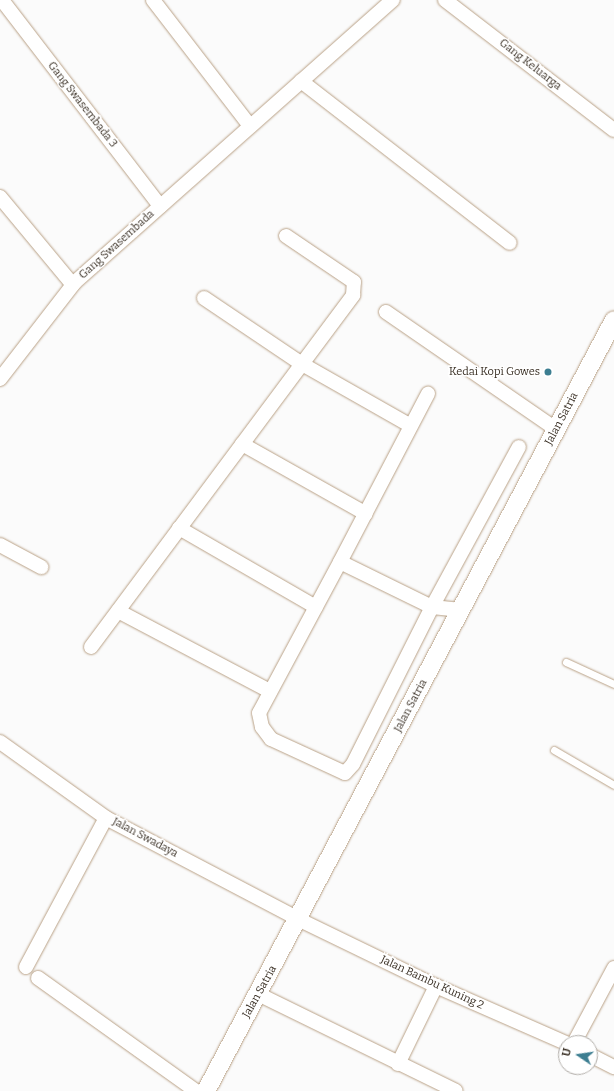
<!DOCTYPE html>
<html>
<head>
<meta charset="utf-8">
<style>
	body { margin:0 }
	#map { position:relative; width:614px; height:1091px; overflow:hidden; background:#fbfbfb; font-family:Bitter,serif }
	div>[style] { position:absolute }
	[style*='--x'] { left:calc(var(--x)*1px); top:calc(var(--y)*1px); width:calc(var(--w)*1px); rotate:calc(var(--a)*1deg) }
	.roads { filter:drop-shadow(0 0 1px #b9a186) drop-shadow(0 0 1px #b9a186) }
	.service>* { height:7px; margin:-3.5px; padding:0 3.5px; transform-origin:3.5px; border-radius:3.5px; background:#fff }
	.minor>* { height:14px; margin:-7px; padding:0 7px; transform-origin:7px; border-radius:7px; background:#fff }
	.tertiary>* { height:18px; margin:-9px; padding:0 9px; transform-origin:9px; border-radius:9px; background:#fff }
	.dots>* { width:11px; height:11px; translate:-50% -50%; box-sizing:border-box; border:2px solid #fff; border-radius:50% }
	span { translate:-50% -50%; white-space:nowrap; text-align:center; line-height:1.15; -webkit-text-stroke:3px #fff; paint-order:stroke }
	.street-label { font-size:11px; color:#392f24 }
	.poi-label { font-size:11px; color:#392f24 }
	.right { translate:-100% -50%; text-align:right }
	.north { position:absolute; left:558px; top:1035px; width:40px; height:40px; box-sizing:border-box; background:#fff; border:1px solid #b0aca7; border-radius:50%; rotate:283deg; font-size:11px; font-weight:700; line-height:16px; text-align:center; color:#392f24 }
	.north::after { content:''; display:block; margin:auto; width:14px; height:18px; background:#3d7e91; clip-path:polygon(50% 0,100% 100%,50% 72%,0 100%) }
</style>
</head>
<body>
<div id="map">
	<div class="roads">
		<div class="service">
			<div style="--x:566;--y:662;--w:53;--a:24.6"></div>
			<div style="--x:554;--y:750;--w:69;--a:30.3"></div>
		</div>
		<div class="minor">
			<div style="--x:153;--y:0;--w:159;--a:52.4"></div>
			<div style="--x:445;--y:0;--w:213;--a:37.6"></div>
			<div style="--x:5;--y:4;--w:255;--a:52.5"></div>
			<div style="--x:301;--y:81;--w:264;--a:37.8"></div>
			<div style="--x:0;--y:197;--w:114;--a:50.3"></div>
			<div style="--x:204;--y:298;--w:118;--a:34"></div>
			<div style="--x:302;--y:364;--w:125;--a:29.6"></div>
			<div style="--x:386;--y:312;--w:208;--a:34.6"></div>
			<div style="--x:0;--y:379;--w:123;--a:-52.3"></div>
			<div style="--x:75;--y:282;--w:425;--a:-41.6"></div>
			<div style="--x:242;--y:444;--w:142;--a:29.4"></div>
			<div style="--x:179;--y:528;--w:158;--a:30"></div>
			<div style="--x:0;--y:545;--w:47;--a:28.2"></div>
			<div style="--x:340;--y:562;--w:190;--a:-62.4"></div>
			<div style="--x:461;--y:610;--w:29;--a:-174"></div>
			<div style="--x:432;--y:607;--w:102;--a:-153.9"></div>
			<div style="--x:340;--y:562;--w:171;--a:118.2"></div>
			<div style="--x:259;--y:713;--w:14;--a:78"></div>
			<div style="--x:262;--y:727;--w:15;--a:53"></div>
			<div style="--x:271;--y:739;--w:81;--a:24.7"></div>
			<div style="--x:345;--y:773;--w:12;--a:-48"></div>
			<div style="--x:353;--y:764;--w:176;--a:-63.3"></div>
			<div style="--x:432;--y:607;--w:182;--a:-61.5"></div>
			<div style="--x:118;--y:611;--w:172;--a:27.8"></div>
			<div style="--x:91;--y:647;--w:439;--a:-53.3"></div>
			<div style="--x:353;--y:295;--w:13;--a:-86"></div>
			<div style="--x:354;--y:282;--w:82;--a:-145.9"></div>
			<div style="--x:0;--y:742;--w:130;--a:35.6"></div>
			<div style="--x:106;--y:818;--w:219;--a:27.7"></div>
			<div style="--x:300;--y:920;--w:151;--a:25.9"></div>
			<div style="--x:436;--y:986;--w:142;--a:23.7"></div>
			<div style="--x:26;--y:967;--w:169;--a:-61.8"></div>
			<div style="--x:38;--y:978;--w:194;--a:35.6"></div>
			<div style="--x:258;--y:994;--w:220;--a:26.1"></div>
			<div style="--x:574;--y:1043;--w:85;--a:-61.9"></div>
			<div style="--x:590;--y:1055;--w:27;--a:27"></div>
			<div style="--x:398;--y:1064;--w:87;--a:-64"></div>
		</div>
		<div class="tertiary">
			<div style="--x:206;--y:1091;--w:872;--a:-62.11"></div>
		</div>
	</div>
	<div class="dots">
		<div style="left:548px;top:372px;background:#3d7e91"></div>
	</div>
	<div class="street-label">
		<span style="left:530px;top:65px;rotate:38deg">Gang Keluarga</span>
		<span style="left:82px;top:105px;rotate:52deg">Gang Swasembada 3</span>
		<span style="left:117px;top:245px;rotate:-42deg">Gang Swasembada</span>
		<span style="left:562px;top:419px;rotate:-62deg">Jalan Satria</span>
		<span style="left:411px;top:706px;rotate:-62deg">Jalan Satria</span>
		<span style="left:145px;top:838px;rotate:28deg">Jalan Swadaya</span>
		<span style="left:432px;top:983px;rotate:25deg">Jalan Bambu Kuning 2</span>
		<span style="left:260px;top:992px;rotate:-61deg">Jalan Satria</span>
	</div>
	<div class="poi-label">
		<span class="right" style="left:540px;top:372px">Kedai Kopi Gowes</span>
	</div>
	<div class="north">U</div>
</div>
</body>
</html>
